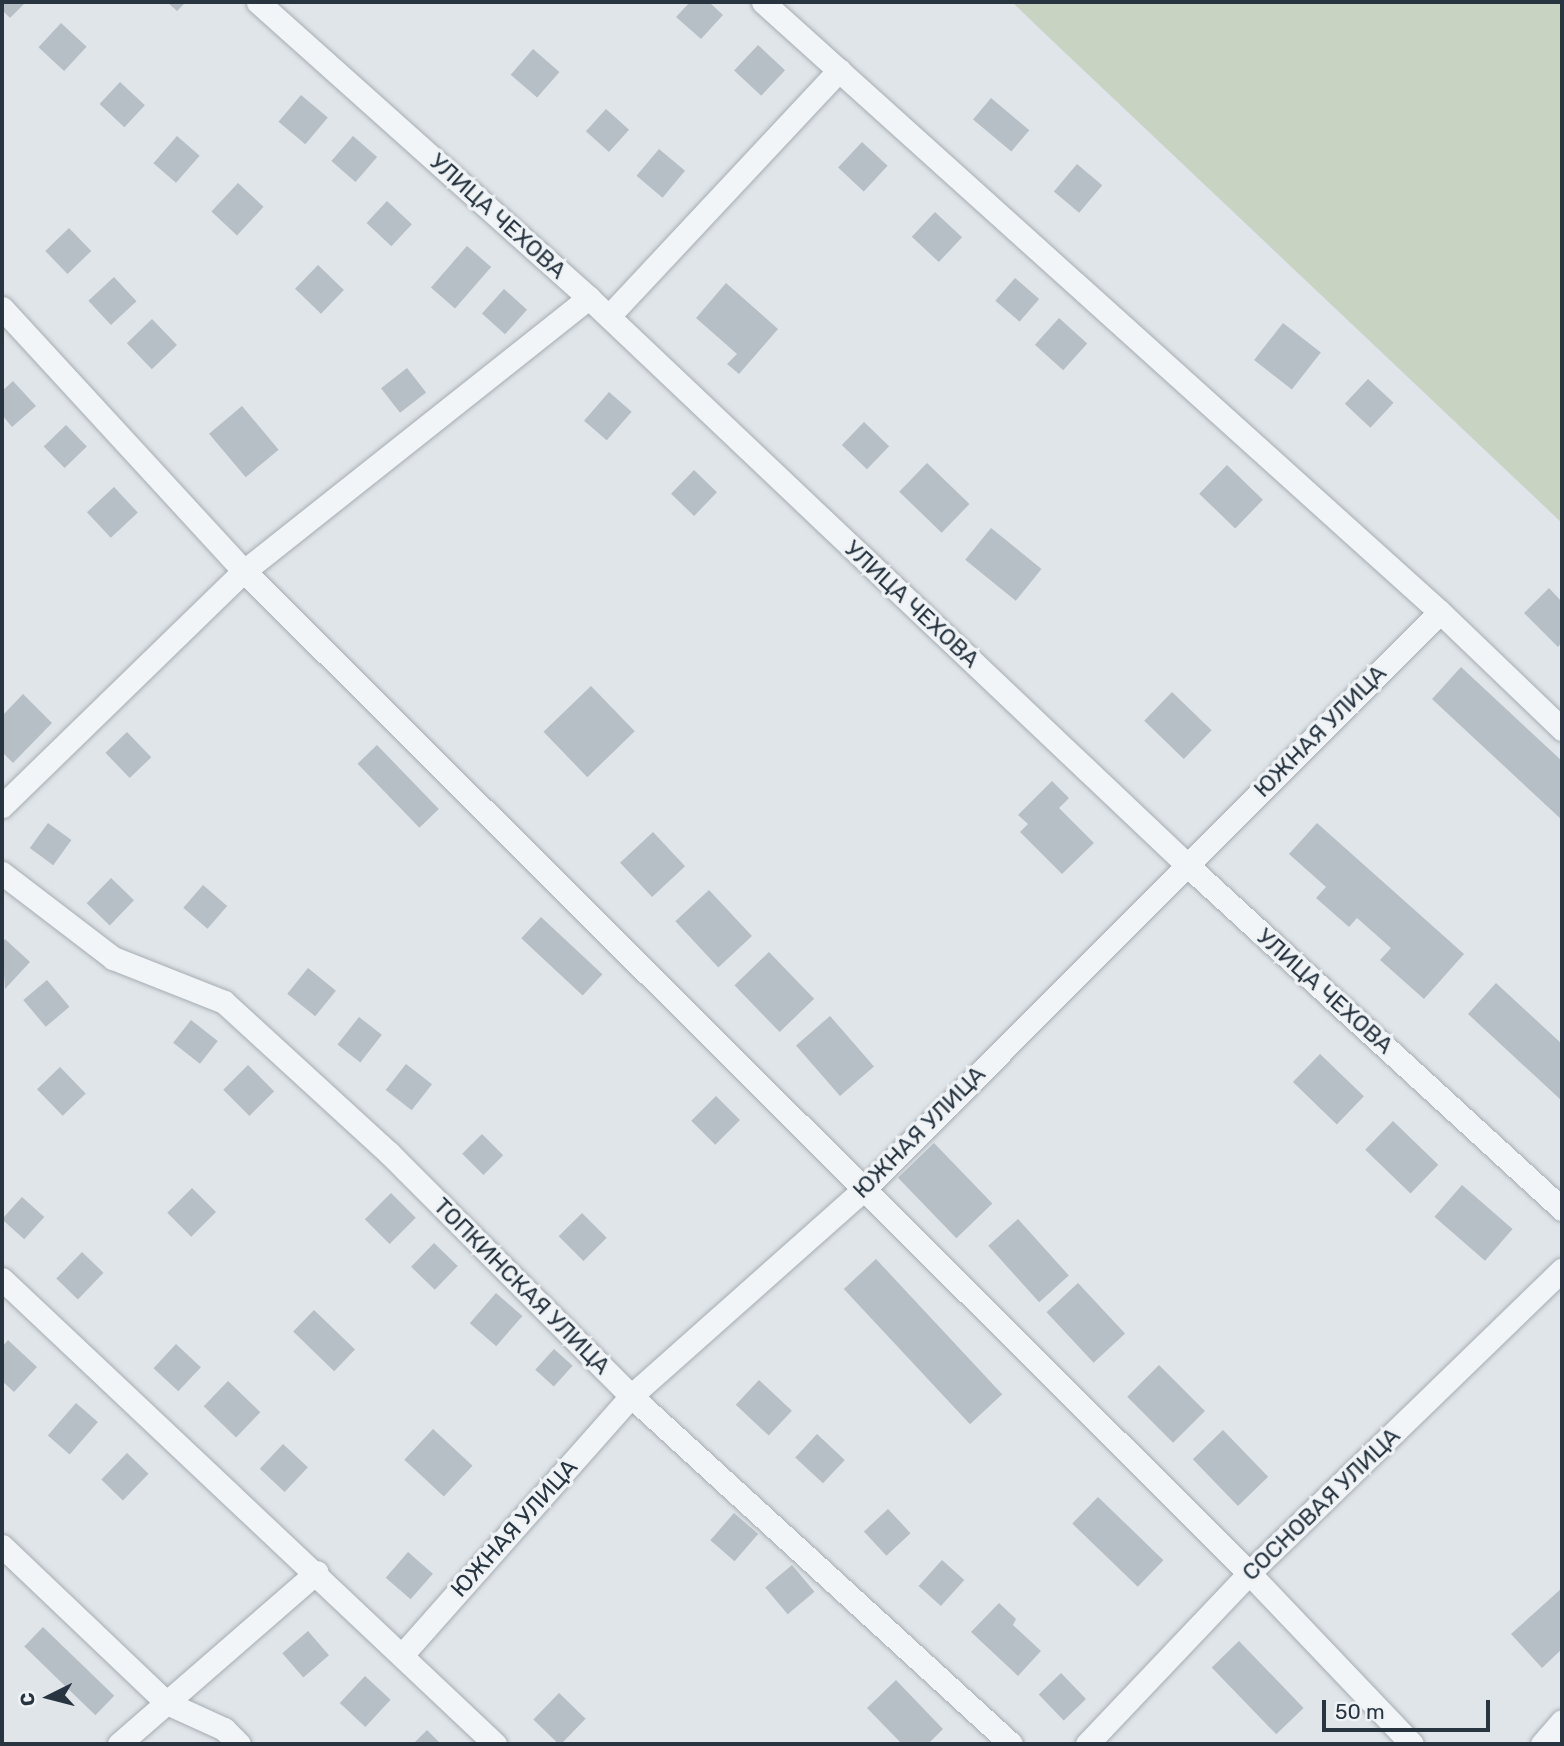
<!DOCTYPE html>
<html>
<head>
<meta charset="utf-8">
<style>
	body { margin:0 }
	#map { position:relative; width:1564px; height:1746px; overflow:hidden; background:#e0e5e9; font-family:Rubik,sans-serif }
	div>[style] { position:absolute }
	[style*='--x'] { left:calc(var(--x)*1px); top:calc(var(--y)*1px); width:calc(var(--w)*1px); rotate:calc(var(--a)*1deg) }
	.green>* { inset:0; background:#c8d3c1 }
	.building>* { inset:0; background:#b7bfc6; transform-origin:0 0 }
	.roads { filter:drop-shadow(0 0 2px #a5adb3) drop-shadow(0 0 2px #a5adb3) }
	.minor>* { height:23px; margin:-11.5px; padding:0 11.5px; transform-origin:11.5px; border-radius:11.5px; background:#f2f5f7 }
	span { translate:-50% -50%; white-space:nowrap; text-align:center; line-height:1.15; -webkit-text-stroke:7px #eff3f6; paint-order:stroke }
	.street-label { font-size:23px; color:#283540 }
	.frame { position:absolute; inset:0; border:4px solid #283540; pointer-events:none }
	.north { position:absolute; left:14px; top:1662px; width:70px; height:70px; -webkit-text-stroke:5px #eff3f6; paint-order:stroke; rotate:264deg; font-size:19px; font-weight:700; line-height:28px; text-align:center; color:#283540 }
	.north::after { content:''; display:block; margin:auto; width:24px; height:32px; background:#283540; clip-path:polygon(50% 0,100% 100%,50% 72%,0 100%) }
	.scale { position:absolute; left:1322px; top:1700px; width:168px; height:32px; box-sizing:border-box; border:4px solid #283540; border-top:0; padding-left:9px; font-size:21px; line-height:24px; white-space:nowrap; color:#283540; -webkit-text-stroke:5px #eff3f6; paint-order:stroke }
</style>
</head>
<body>
<div id="map">
	<div class="green">
		<div style="clip-path:polygon(1012px 2px,1562px 2px,1562px 523px,1040px 29px)"></div>
	</div>
	<div class="building">
		<div style="clip-path:polygon(2px 2px,26px 2px,10px 18px,2px 10px)"></div>
		<div style="clip-path:polygon(167px 2px,186px 2px,177px 11px)"></div>
		<div style="clip-path:polygon(690px 2px,709px 2px,723px 15px,701px 39px,676px 17px)"></div>
		<div style="left:61px;top:23px;width:35px;height:33px;rotate:43deg"></div>
		<div style="left:758px;top:45px;width:37px;height:35px;rotate:43deg"></div>
		<div style="left:533px;top:49px;width:35px;height:34px;rotate:41deg"></div>
		<div style="left:120px;top:82px;width:34px;height:30px;rotate:43deg"></div>
		<div style="left:301px;top:95px;width:35px;height:35px;rotate:40deg"></div>
		<div style="left:991px;top:98px;width:50px;height:28px;rotate:40deg"></div>
		<div style="left:606px;top:109px;width:31px;height:30px;rotate:42deg"></div>
		<div style="left:177px;top:136px;width:30px;height:36px;rotate:41deg"></div>
		<div style="left:353px;top:136px;width:32px;height:33px;rotate:41deg"></div>
		<div style="left:862px;top:142px;width:35px;height:35px;rotate:43deg"></div>
		<div style="left:659px;top:149px;width:34px;height:35px;rotate:40deg"></div>
		<div style="left:1077px;top:164px;width:33px;height:36px;rotate:40deg"></div>
		<div style="left:238px;top:183px;width:35px;height:39px;rotate:43deg"></div>
		<div style="left:387px;top:201px;width:34px;height:30px;rotate:43deg"></div>
		<div style="left:935px;top:212px;width:37px;height:34px;rotate:43deg"></div>
		<div style="left:69px;top:228px;width:32px;height:33px;rotate:46deg"></div>
		<div style="left:467px;top:246px;width:32px;height:55px;rotate:41deg"></div>
		<div style="left:318px;top:265px;width:36px;height:33px;rotate:44deg"></div>
		<div style="left:114px;top:277px;width:33px;height:35px;rotate:47deg"></div>
		<div style="left:1015px;top:278px;width:32px;height:30px;rotate:41deg"></div>
		<div style="clip-path:polygon(726px 283px,778px 329px,739px 374px,727px 364px,737px 354px,696px 318px)"></div>
		<div style="left:504px;top:289px;width:31px;height:33px;rotate:42deg"></div>
		<div style="left:1059px;top:318px;width:38px;height:36px;rotate:42deg"></div>
		<div style="left:152px;top:319px;width:36px;height:35px;rotate:46deg"></div>
		<div style="left:1283px;top:323px;width:48px;height:47px;rotate:38deg"></div>
		<div style="left:407px;top:368px;width:31px;height:33px;rotate:52deg"></div>
		<div style="left:1368px;top:379px;width:35px;height:34px;rotate:43deg"></div>
		<div style="clip-path:polygon(13px 381px,36px 406px,12px 427px,2px 415px,2px 391px)"></div>
		<div style="left:609px;top:392px;width:30px;height:38px;rotate:41deg"></div>
		<div style="left:242px;top:406px;width:57px;height:43px;rotate:50deg"></div>
		<div style="left:864px;top:422px;width:35px;height:32px;rotate:44deg"></div>
		<div style="left:66px;top:425px;width:30px;height:31px;rotate:46deg"></div>
		<div style="left:927px;top:463px;width:59px;height:40px;rotate:44deg"></div>
		<div style="left:1227px;top:465px;width:50px;height:40px;rotate:44deg"></div>
		<div style="left:694px;top:470px;width:32px;height:33px;rotate:44deg"></div>
		<div style="left:114px;top:487px;width:35px;height:37px;rotate:47deg"></div>
		<div style="left:991px;top:528px;width:65px;height:41px;rotate:39deg"></div>
		<div style="clip-path:polygon(1549px 588px,1562px 602px,1562px 642px,1558px 647px,1524px 613px)"></div>
		<div style="clip-path:polygon(1461px 667px,1562px 761px,1562px 820px,1432px 699px)"></div>
		<div style="left:591px;top:686px;width:63px;height:66px;rotate:46deg"></div>
		<div style="left:1172px;top:692px;width:55px;height:40px;rotate:44deg"></div>
		<div style="clip-path:polygon(23px 694px,52px 723px,13px 763px,2px 752px,2px 716px)"></div>
		<div style="left:127px;top:732px;width:35px;height:30px;rotate:46deg"></div>
		<div style="left:377px;top:745px;width:89px;height:27px;rotate:46deg"></div>
		<div style="clip-path:polygon(1052px 781px,1069px 798px,1059px 808px,1094px 843px,1062px 874px,1020px 832px,1028px 824px,1018px 815px)"></div>
		<div style="left:48px;top:823px;width:29px;height:31px;rotate:36deg"></div>
		<div style="clip-path:polygon(1317px 823px,1464px 954px,1424px 999px,1380px 960px,1391px 948px,1357px 918px,1349px 927px,1316px 898px,1326px 887px,1289px 854px)"></div>
		<div style="left:653px;top:832px;width:47px;height:45px;rotate:47deg"></div>
		<div style="left:111px;top:878px;width:32px;height:35px;rotate:44deg"></div>
		<div style="left:203px;top:885px;width:32px;height:30px;rotate:41deg"></div>
		<div style="left:709px;top:890px;width:63px;height:46px;rotate:47deg"></div>
		<div style="left:541px;top:917px;width:84px;height:29px;rotate:43deg"></div>
		<div style="clip-path:polygon(5px 939px,30px 962px,5px 989px,2px 943px)"></div>
		<div style="left:769px;top:952px;width:65px;height:48px;rotate:46deg"></div>
		<div style="left:308px;top:968px;width:36px;height:33px;rotate:39deg"></div>
		<div style="left:47px;top:980px;width:35px;height:31px;rotate:50deg"></div>
		<div style="clip-path:polygon(1496px 983px,1562px 1044px,1562px 1101px,1468px 1014px)"></div>
		<div style="left:830px;top:1016px;width:67px;height:45px;rotate:49deg"></div>
		<div style="left:359px;top:1017px;width:29px;height:35px;rotate:38deg"></div>
		<div style="left:191px;top:1020px;width:34px;height:29px;rotate:38deg"></div>
		<div style="left:1320px;top:1054px;width:61px;height:39px;rotate:44deg"></div>
		<div style="left:406px;top:1064px;width:33px;height:33px;rotate:38deg"></div>
		<div style="left:248px;top:1065px;width:37px;height:35px;rotate:45deg"></div>
		<div style="left:60px;top:1067px;width:37px;height:32px;rotate:46deg"></div>
		<div style="left:716px;top:1096px;width:34px;height:35px;rotate:45deg"></div>
		<div style="left:1393px;top:1121px;width:63px;height:40px;rotate:44deg"></div>
		<div style="left:482px;top:1134px;width:30px;height:28px;rotate:45deg"></div>
		<div style="left:934px;top:1143px;width:84px;height:50px;rotate:46deg"></div>
		<div style="left:1462px;top:1185px;width:67px;height:42px;rotate:41deg"></div>
		<div style="left:192px;top:1188px;width:34px;height:35px;rotate:45deg"></div>
		<div style="left:391px;top:1193px;width:35px;height:37px;rotate:45deg"></div>
		<div style="left:22px;top:1197px;width:30px;height:30px;rotate:42deg"></div>
		<div style="left:582px;top:1213px;width:35px;height:33px;rotate:45deg"></div>
		<div style="left:1018px;top:1219px;width:76px;height:40px;rotate:48deg"></div>
		<div style="left:434px;top:1243px;width:33px;height:33px;rotate:44deg"></div>
		<div style="left:82px;top:1252px;width:30px;height:37px;rotate:44deg"></div>
		<div style="left:876px;top:1259px;width:185px;height:44px;rotate:47deg"></div>
		<div style="left:1078px;top:1283px;width:69px;height:43px;rotate:47deg"></div>
		<div style="left:496px;top:1293px;width:35px;height:40px;rotate:41deg"></div>
		<div style="left:314px;top:1310px;width:57px;height:30px;rotate:44deg"></div>
		<div style="clip-path:polygon(8px 1340px,37px 1367px,14px 1392px,2px 1381px,2px 1347px)"></div>
		<div style="left:176px;top:1344px;width:34px;height:33px;rotate:43deg"></div>
		<div style="left:554px;top:1349px;width:25px;height:28px;rotate:42deg"></div>
		<div style="left:1159px;top:1365px;width:65px;height:45px;rotate:45deg"></div>
		<div style="left:759px;top:1380px;width:45px;height:34px;rotate:43deg"></div>
		<div style="left:228px;top:1381px;width:45px;height:35px;rotate:44deg"></div>
		<div style="left:76px;top:1403px;width:29px;height:43px;rotate:41deg"></div>
		<div style="left:433px;top:1429px;width:54px;height:42px;rotate:43deg"></div>
		<div style="left:1223px;top:1430px;width:65px;height:42px;rotate:46deg"></div>
		<div style="left:817px;top:1434px;width:38px;height:32px;rotate:43deg"></div>
		<div style="left:283px;top:1444px;width:34px;height:34px;rotate:43deg"></div>
		<div style="left:127px;top:1453px;width:30px;height:37px;rotate:44deg"></div>
		<div style="left:1098px;top:1497px;width:91px;height:37px;rotate:44deg"></div>
		<div style="left:888px;top:1509px;width:33px;height:33px;rotate:47deg"></div>
		<div style="left:734px;top:1513px;width:32px;height:36px;rotate:41deg"></div>
		<div style="left:408px;top:1552px;width:33px;height:34px;rotate:41deg"></div>
		<div style="left:942px;top:1560px;width:30px;height:35px;rotate:42deg"></div>
		<div style="left:792px;top:1565px;width:35px;height:35px;rotate:50deg"></div>
		<div style="clip-path:polygon(1562px 1588px,1562px 1649px,1542px 1668px,1511px 1634px)"></div>
		<div style="clip-path:polygon(999px 1603px,1016px 1619px,1013px 1625px,1041px 1651px,1018px 1676px,971px 1632px)"></div>
		<div style="left:43px;top:1627px;width:99px;height:27px;rotate:44deg"></div>
		<div style="left:308px;top:1631px;width:32px;height:34px;rotate:49deg"></div>
		<div style="left:1239px;top:1641px;width:93px;height:38px;rotate:46deg"></div>
		<div style="left:1061px;top:1673px;width:36px;height:31px;rotate:46deg"></div>
		<div style="left:365px;top:1676px;width:35px;height:37px;rotate:43deg"></div>
		<div style="clip-path:polygon(896px 1680px,943px 1729px,928px 1744px,902px 1744px,867px 1708px)"></div>
		<div style="left:559px;top:1693px;width:37px;height:37px;rotate:44deg"></div>
		<div style="clip-path:polygon(427px 1730px,441px 1744px,413px 1744px)"></div>
	</div>
	<div class="roads">
		<div class="minor">
			<div style="--x:258;--y:2;--w:444;--a:41.8"></div>
			<div style="--x:589;--y:298;--w:823;--a:43.47"></div>
			<div style="--x:1186;--y:864;--w:510;--a:42.54"></div>
			<div style="--x:763;--y:2;--w:911;--a:42.02"></div>
			<div style="--x:1440;--y:612;--w:169;--a:43.8"></div>
			<div style="--x:2;--y:308;--w:357;--a:47.4"></div>
			<div style="--x:244;--y:571;--w:1419;--a:44.91"></div>
			<div style="--x:1249;--y:1573;--w:236;--a:46.4"></div>
			<div style="--x:609;--y:316;--w:337;--a:-46.9"></div>
			<div style="--x:2;--y:806;--w:337;--a:-44.2"></div>
			<div style="--x:244;--y:571;--w:440;--a:-38.4"></div>
			<div style="--x:2;--y:873;--w:140;--a:37.4"></div>
			<div style="--x:113;--y:958;--w:119;--a:21.6"></div>
			<div style="--x:224;--y:1002;--w:224;--a:42.5"></div>
			<div style="--x:389;--y:1153;--w:343;--a:45.1"></div>
			<div style="--x:631;--y:1396;--w:515;--a:42.48"></div>
			<div style="--x:2;--y:1279;--w:678;--a:43.33"></div>
			<div style="--x:2;--y:1546;--w:228;--a:43.6"></div>
			<div style="--x:167;--y:1703;--w:63;--a:24.5"></div>
			<div style="--x:224;--y:1729;--w:21;--a:45"></div>
			<div style="--x:402;--y:1655;--w:346;--a:-48.5"></div>
			<div style="--x:631;--y:1396;--w:312;--a:-41.6"></div>
			<div style="--x:864;--y:1189;--w:815;--a:-45.05"></div>
			<div style="--x:119;--y:1744;--w:262;--a:-41"></div>
			<div style="--x:1087;--y:1744;--w:236;--a:-46.5"></div>
			<div style="--x:1249;--y:1573;--w:436;--a:-44.1"></div>
			<div style="--x:1542;--y:1744;--w:30;--a:-49"></div>
		</div>
	</div>
	<div class="street-label">
		<span style="left:498px;top:216px;rotate:42deg">УЛИЦА ЧЕХОВА</span>
		<span style="left:912px;top:604px;rotate:43deg">УЛИЦА ЧЕХОВА</span>
		<span style="left:1320px;top:731px;rotate:-45deg">ЮЖНАЯ УЛИЦА</span>
		<span style="left:1325px;top:991px;rotate:42deg">УЛИЦА ЧЕХОВА</span>
		<span style="left:919px;top:1132px;rotate:-45deg">ЮЖНАЯ УЛИЦА</span>
		<span style="left:522px;top:1286px;rotate:45deg">ТОПКИНСКАЯ УЛИЦА</span>
		<span style="left:1321px;top:1504px;rotate:-44deg">СОСНОВАЯ УЛИЦА</span>
		<span style="left:514px;top:1528px;rotate:-48deg">ЮЖНАЯ УЛИЦА</span>
	</div>
	<div class="frame"></div>
	<div class="north">С</div>
	<div class="scale">50 m</div>
</div>
</body>
</html>
